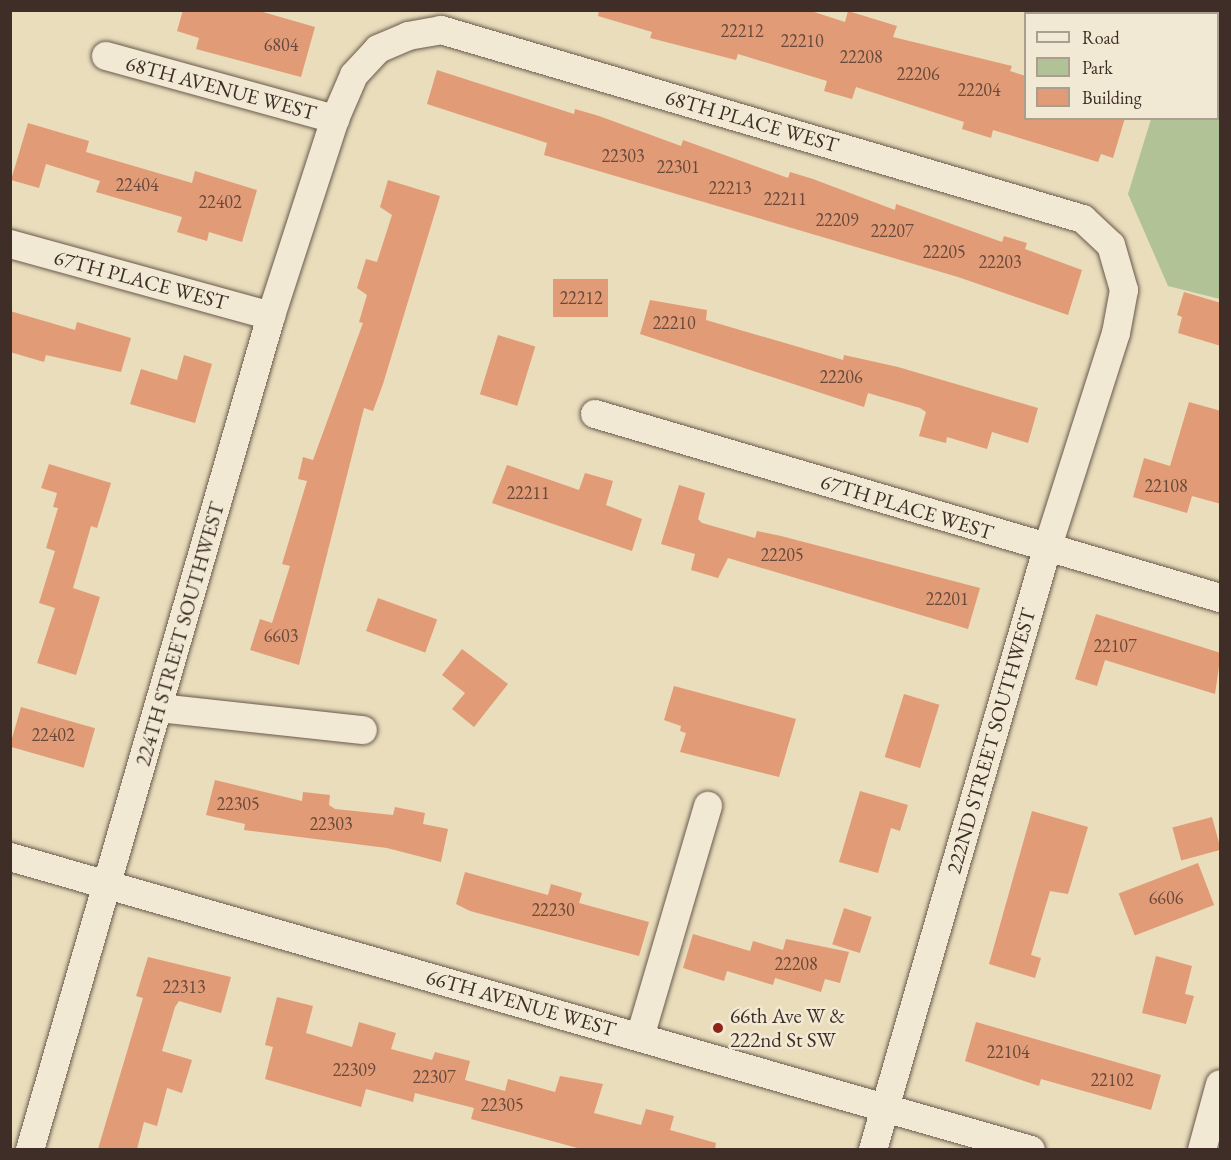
<!DOCTYPE html>
<html>
<head>
<meta charset="utf-8">
<style>
	body { margin:0 }
	#map { position:relative; width:1231px; height:1160px; overflow:hidden; background:#e9ddbc; font-family:"EB Garamond",serif }
	div>[style] { position:absolute }
	[style*='--x'] { left:calc(var(--x)*1px); top:calc(var(--y)*1px); width:calc(var(--w)*1px); rotate:calc(var(--a)*1deg) }
	.green>* { inset:0; background:#b0c296 }
	.building>* { inset:0; background:#e19b76; transform-origin:0 0 }
	.roads { filter:drop-shadow(0 0 2px #6a5a4c) drop-shadow(0 0 2px #6a5a4c) }
	.minor>* { height:28px; margin:-14px; padding:0 14px; transform-origin:14px; border-radius:14px; background:#f1e9d3 }
	.dots>* { width:16px; height:16px; translate:-50% -50%; box-sizing:border-box; border:3px solid #f1e9d3; border-radius:50% }
	span { translate:-50% -50%; white-space:nowrap; text-align:center; line-height:1.15; -webkit-text-stroke:5px #f1e9d3; paint-order:stroke }
	.number-label { font-size:18px; color:#68493b }
	.number-label span { -webkit-text-stroke-width:0 }
	.street-label { font-size:21px; color:#3f2e27 }
	.poi-label { font-size:21px; color:#3f2e27 }
	.left { translate:0 -50%; text-align:left }
	.frame { position:absolute; inset:0; border:12px solid #3f2e27; pointer-events:none }
	.legend { position:absolute; left:1024px; top:12px; width:195px; height:108px; box-sizing:border-box; background:#f1e9d3; border:2px solid #aa9e8e; margin:0; padding:8px 10px; list-style:none; font-size:18px; color:#3f2e27 }
	.legend li { display:flex; align-items:center; gap:12px; height:30px }
	.legend b { width:30px; border:2px solid #aa9e8e }
</style>
</head>
<body>
<div id="map">
	<div class="green">
		<div style="clip-path:polygon(1058px 11px,1220px 11px,1220px 299px,1168px 286px,1128px 194px,1151px 119px,1218px 118px,1218px 14px)"></div>
	</div>
	<div class="building">
		<div style="clip-path:polygon(183px 10px,256px 10px,315px 27px,301px 77px,196px 49px,199px 38px,177px 31px)"></div>
		<div style="clip-path:polygon(599px 10px,808px 10px,845px 22px,848px 11px,897px 26px,893px 37px,1012px 66px,1010px 71px,1026px 76px,1026px 118px,1125px 118px,1113px 158px,1101px 154px,1098px 162px,993px 130px,991px 138px,962px 129px,964px 122px,856px 87px,852px 99px,824px 91px,827px 81px,738px 54px,736px 60px,650px 38px,652px 32px,598px 16px)"></div>
		<div style="clip-path:polygon(437px 70px,574px 114px,575px 109px,599px 116px,681px 146px,683px 140px,788px 178px,790px 172px,813px 179px,895px 210px,896px 204px,1002px 242px,1004px 236px,1027px 243px,1025px 249px,1082px 270px,1068px 315px,958px 277px,544px 155px,547px 143px,427px 104px)"></div>
		<div style="clip-path:polygon(28px 123px,89px 141px,86px 152px,192px 183px,195px 171px,257px 190px,242px 242px,209px 232px,207px 241px,177px 232px,182px 217px,96px 192px,100px 181px,46px 164px,39px 188px,11px 180px)"></div>
		<div style="clip-path:polygon(388px 180px,440px 196px,383px 384px,373px 411px,364px 408px,299px 665px,250px 650px,260px 619px,272px 623px,290px 566px,282px 564px,307px 481px,298px 479px,303px 457px,313px 460px,363px 323px,359px 322px,367px 295px,357px 288px,366px 259px,377px 262px,392px 215px,380px 207px)"></div>
		<div style="left:553px;top:279px;width:55px;height:38px"></div>
		<div style="clip-path:polygon(1184px 292px,1221px 303px,1221px 346px,1178px 333px,1182px 317px,1177px 315px)"></div>
		<div style="clip-path:polygon(650px 300px,707px 310px,706px 320px,843px 360px,844px 355px,898px 367px,1038px 408px,1028px 443px,992px 432px,987px 449px,947px 437px,946px 443px,919px 436px,926px 412px,920px 408px,868px 393px,864px 407px,640px 334px)"></div>
		<div style="clip-path:polygon(10px 311px,75px 330px,77px 322px,131px 338px,121px 372px,46px 355px,44px 362px,10px 352px)"></div>
		<div style="left:498px;top:335px;width:39px;height:62px;rotate:17deg"></div>
		<div style="clip-path:polygon(184px 355px,212px 364px,195px 423px,130px 404px,141px 369px,177px 380px)"></div>
		<div style="clip-path:polygon(1189px 402px,1221px 411px,1221px 504px,1192px 496px,1187px 513px,1133px 497px,1144px 458px,1170px 466px)"></div>
		<div style="clip-path:polygon(49px 464px,111px 483px,97px 528px,91px 526px,73px 588px,100px 597px,76px 675px,37px 663px,55px 608px,39px 603px,55px 551px,46px 548px,58px 508px,53px 507px,57px 493px,41px 488px)"></div>
		<div style="clip-path:polygon(507px 465px,579px 490px,585px 473px,613px 481px,606px 505px,642px 519px,632px 551px,492px 503px)"></div>
		<div style="clip-path:polygon(679px 485px,705px 493px,698px 519px,702px 523px,755px 538px,757px 531px,781px 536px,980px 588px,968px 629px,728px 558px,718px 578px,691px 570px,695px 554px,661px 544px)"></div>
		<div style="left:378px;top:598px;width:63px;height:35px;rotate:20deg"></div>
		<div style="clip-path:polygon(1096px 614px,1221px 653px,1215px 694px,1105px 660px,1097px 686px,1075px 679px)"></div>
		<div style="clip-path:polygon(462px 649px,508px 684px,474px 727px,452px 709px,465px 693px,442px 675px)"></div>
		<div style="clip-path:polygon(674px 686px,796px 719px,779px 777px,680px 752px,686px 733px,680px 731px,681px 726px,664px 720px)"></div>
		<div style="left:904px;top:694px;width:37px;height:66px;rotate:17deg"></div>
		<div style="left:21px;top:707px;width:77px;height:41px;rotate:16deg"></div>
		<div style="clip-path:polygon(215px 780px,302px 801px,303px 792px,330px 795px,329px 805px,335px 809px,393px 815px,395px 807px,425px 813px,423px 824px,448px 829px,441px 862px,387px 848px,244px 830px,245px 824px,206px 815px)"></div>
		<div style="clip-path:polygon(860px 791px,908px 805px,900px 831px,891px 828px,878px 873px,839px 862px)"></div>
		<div style="clip-path:polygon(1032px 811px,1088px 827px,1068px 894px,1050px 891px,1031px 955px,1041px 958px,1035px 978px,989px 964px)"></div>
		<div style="left:1212px;top:817px;width:34px;height:41px;rotate:75deg"></div>
		<div style="left:1198px;top:863px;width:45px;height:85px;rotate:69deg"></div>
		<div style="clip-path:polygon(465px 872px,548px 895px,551px 884px,582px 893px,579px 903px,649px 922px,639px 956px,470px 911px,456px 904px)"></div>
		<div style="left:844px;top:908px;width:29px;height:38px;rotate:18deg"></div>
		<div style="clip-path:polygon(693px 934px,750px 951px,753px 941px,783px 950px,786px 939px,849px 952px,840px 983px,825px 979px,821px 992px,775px 978px,773px 985px,727px 971px,724px 981px,683px 968px)"></div>
		<div style="clip-path:polygon(1156px 956px,1192px 966px,1185px 994px,1194px 996px,1186px 1024px,1142px 1013px)"></div>
		<div style="clip-path:polygon(148px 957px,231px 977px,221px 1013px,179px 1001px,175px 1007px,162px 1051px,192px 1060px,182px 1093px,167px 1088px,157px 1126px,144px 1122px,137px 1149px,98px 1149px,143px 998px,136px 996px)"></div>
		<div style="clip-path:polygon(277px 997px,313px 1006px,306px 1033px,352px 1047px,359px 1022px,396px 1033px,391px 1049px,432px 1060px,435px 1052px,470px 1061px,465px 1080px,505px 1091px,508px 1079px,555px 1092px,560px 1076px,603px 1084px,594px 1113px,641px 1125px,646px 1109px,674px 1116px,670px 1130px,716px 1143px,715px 1149px,581px 1149px,471px 1119px,474px 1108px,415px 1093px,413px 1102px,366px 1089px,361px 1107px,265px 1079px,273px 1047px,265px 1045px)"></div>
		<div style="clip-path:polygon(976px 1022px,1161px 1075px,1151px 1110px,1041px 1079px,1039px 1086px,965px 1061px)"></div>
	</div>
	<div class="roads">
		<div class="minor">
			<div style="--x:106;--y:56;--w:238;--a:15.4"></div>
			<div style="--x:10;--y:244;--w:271;--a:15.4"></div>
			<div style="--x:595;--y:414;--w:652;--a:16.4"></div>
			<div style="--x:159;--y:708;--w:205;--a:6.2"></div>
			<div style="--x:10;--y:857;--w:1062;--a:16.01"></div>
			<div style="--x:640;--y:1037;--w:241;--a:-73.6"></div>
			<div style="--x:30;--y:1150;--w:868;--a:-73.88"></div>
			<div style="--x:271;--y:316;--w:207;--a:-72"></div>
			<div style="--x:335;--y:119;--w:48;--a:-66.6"></div>
			<div style="--x:354;--y:75;--w:35;--a:-47"></div>
			<div style="--x:378;--y:49;--w:33;--a:-23"></div>
			<div style="--x:408;--y:36;--w:34;--a:-10"></div>
			<div style="--x:441;--y:30;--w:669;--a:16.4"></div>
			<div style="--x:1083;--y:219;--w:38;--a:43"></div>
			<div style="--x:1111;--y:245;--w:47;--a:73.9"></div>
			<div style="--x:1124;--y:290;--w:44;--a:100.5"></div>
			<div style="--x:1116;--y:333;--w:227;--a:107.7"></div>
			<div style="--x:1047;--y:549;--w:626;--a:106.15"></div>
			<div style="--x:1202;--y:1150;--w:68;--a:-74.7"></div>
		</div>
	</div>
	<div class="dots">
		<div style="left:718px;top:1028px;background:#8f2418"></div>
	</div>
	<div class="number-label">
		<span style="left:742px;top:31px">22212</span>
		<span style="left:802px;top:41px">22210</span>
		<span style="left:281px;top:45px">6804</span>
		<span style="left:861px;top:57px">22208</span>
		<span style="left:918px;top:74px">22206</span>
		<span style="left:979px;top:90px">22204</span>
		<span style="left:623px;top:156px">22303</span>
		<span style="left:678px;top:167px">22301</span>
		<span style="left:137px;top:185px">22404</span>
		<span style="left:730px;top:188px">22213</span>
		<span style="left:785px;top:199px">22211</span>
		<span style="left:220px;top:202px">22402</span>
		<span style="left:837px;top:220px">22209</span>
		<span style="left:892px;top:231px">22207</span>
		<span style="left:944px;top:252px">22205</span>
		<span style="left:1000px;top:262px">22203</span>
		<span style="left:581px;top:298px">22212</span>
		<span style="left:674px;top:323px">22210</span>
		<span style="left:841px;top:377px">22206</span>
		<span style="left:1166px;top:486px">22108</span>
		<span style="left:528px;top:493px">22211</span>
		<span style="left:782px;top:555px">22205</span>
		<span style="left:947px;top:599px">22201</span>
		<span style="left:281px;top:636px">6603</span>
		<span style="left:1115px;top:646px">22107</span>
		<span style="left:53px;top:735px">22402</span>
		<span style="left:238px;top:804px">22305</span>
		<span style="left:331px;top:824px">22303</span>
		<span style="left:1166px;top:898px">6606</span>
		<span style="left:553px;top:910px">22230</span>
		<span style="left:796px;top:964px">22208</span>
		<span style="left:184px;top:987px">22313</span>
		<span style="left:1008px;top:1052px">22104</span>
		<span style="left:354px;top:1070px">22309</span>
		<span style="left:434px;top:1077px">22307</span>
		<span style="left:1112px;top:1080px">22102</span>
		<span style="left:502px;top:1105px">22305</span>
	</div>
	<div class="street-label">
		<span style="left:221px;top:88px;rotate:15deg">68TH AVENUE WEST</span>
		<span style="left:752px;top:121px;rotate:16deg">68TH PLACE WEST</span>
		<span style="left:141px;top:280px;rotate:15deg">67TH PLACE WEST</span>
		<span style="left:907px;top:507px;rotate:17deg">67TH PLACE WEST</span>
		<span style="left:180px;top:634px;rotate:-74deg">224TH STREET SOUTHWEST</span>
		<span style="left:991px;top:741px;rotate:-74deg">222ND STREET SOUTHWEST</span>
		<span style="left:521px;top:1003px;rotate:16deg">66TH AVENUE WEST</span>
	</div>
	<div class="poi-label">
		<span class="left" style="left:730px;top:1028px">66th Ave W &amp;<br>222nd St SW</span>
	</div>
	<div class="frame"></div>
	<ul class="legend">
	<li><b style="height:8px;background:#f1e9d3"></b>Road</li>
	<li><b style="height:16px;background:#b0c296"></b>Park</li>
	<li><b style="height:16px;background:#e19b76"></b>Building</li>
	</ul>
</div>
</body>
</html>
